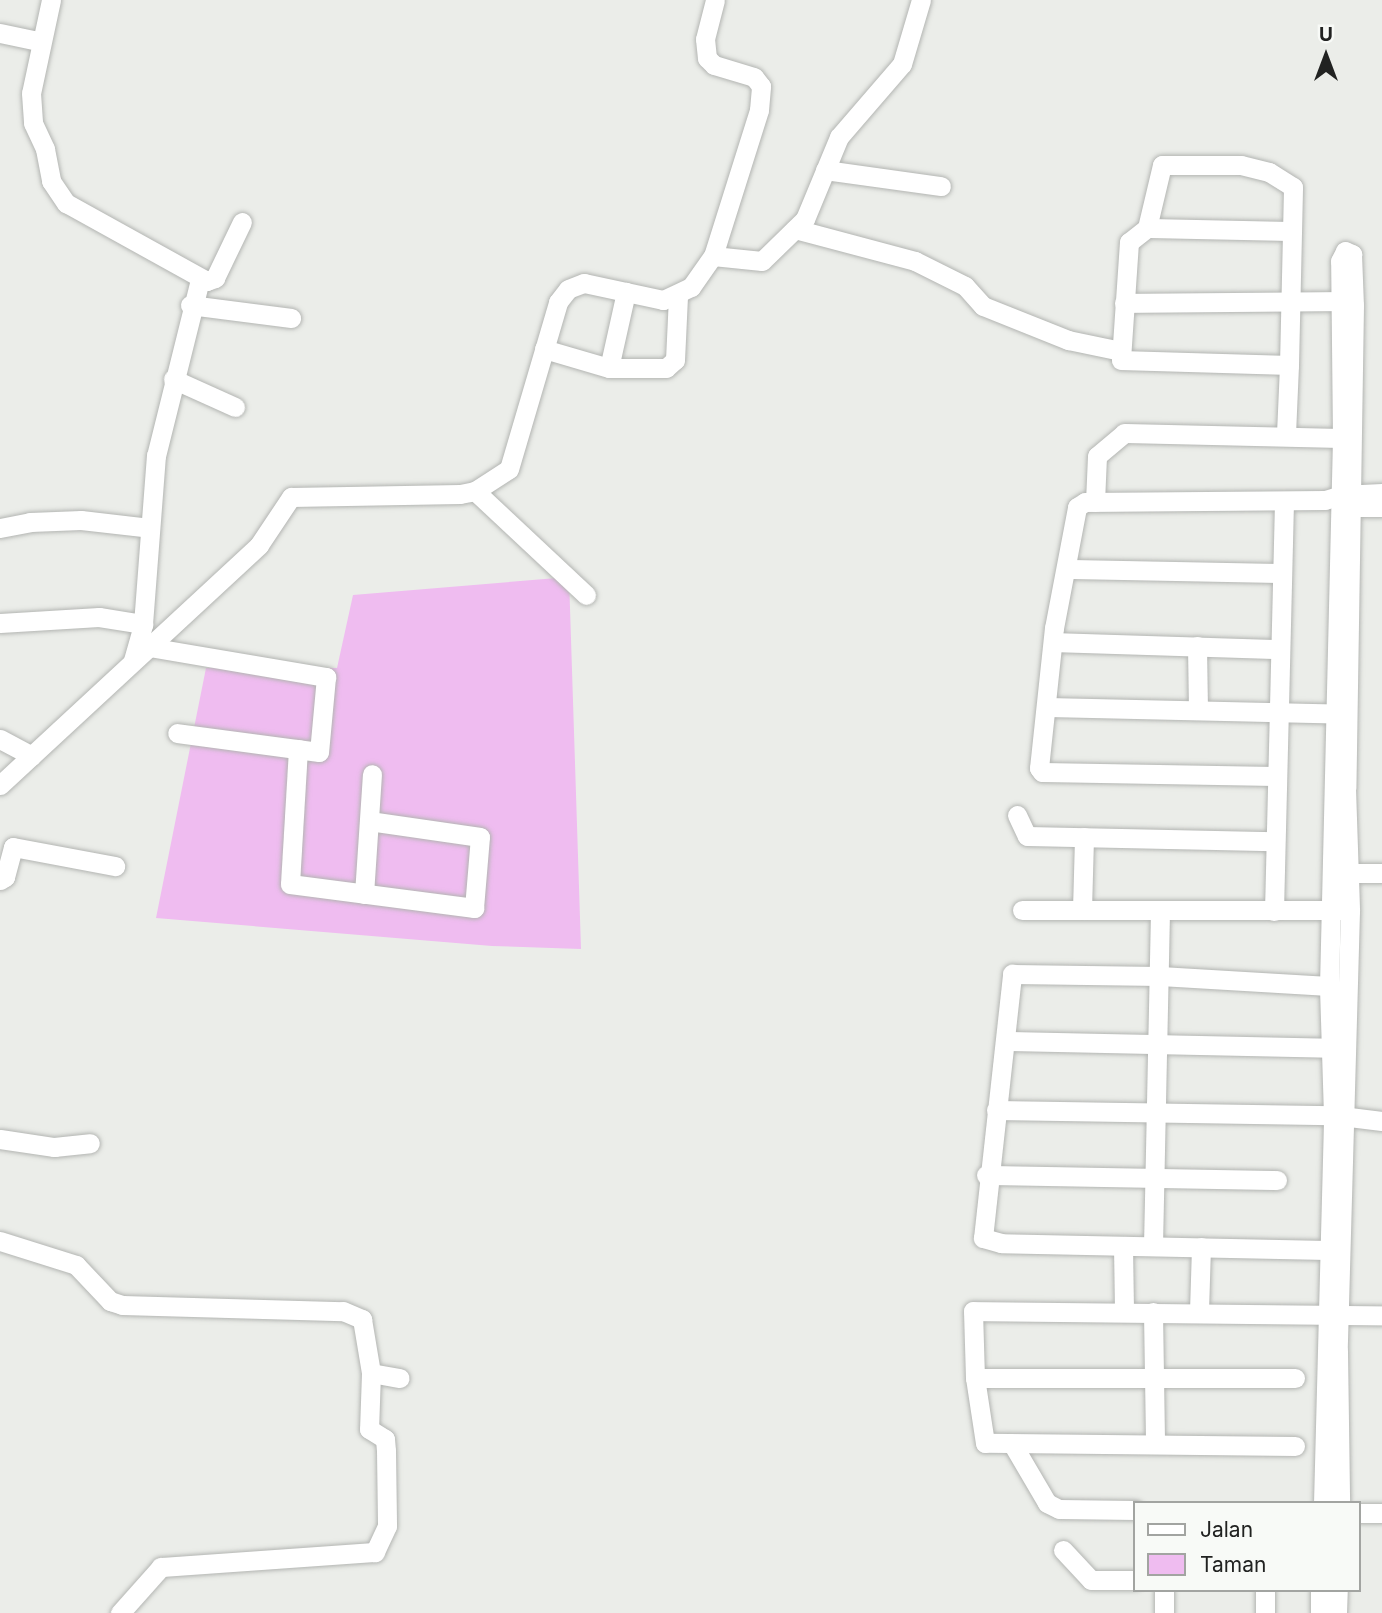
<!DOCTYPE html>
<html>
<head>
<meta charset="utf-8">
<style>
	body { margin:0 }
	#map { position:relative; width:1382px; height:1613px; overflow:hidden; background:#ebede9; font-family:Inter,sans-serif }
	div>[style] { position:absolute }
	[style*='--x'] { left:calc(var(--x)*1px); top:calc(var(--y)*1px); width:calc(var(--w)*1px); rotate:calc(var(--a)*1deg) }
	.green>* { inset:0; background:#efbcf0 }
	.roads { filter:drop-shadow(0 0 2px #b3b5b2) drop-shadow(0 0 2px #b3b5b2) }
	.minor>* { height:19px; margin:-9.5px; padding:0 9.5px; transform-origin:9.5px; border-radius:9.5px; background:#fff }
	span { translate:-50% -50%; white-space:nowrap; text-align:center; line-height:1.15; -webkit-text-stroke:5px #f8faf7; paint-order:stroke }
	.legend { position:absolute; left:1133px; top:1501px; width:228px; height:91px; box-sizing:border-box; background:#f8faf7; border:2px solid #a2a4a1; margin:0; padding:9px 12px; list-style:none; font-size:21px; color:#212221 }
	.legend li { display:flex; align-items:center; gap:14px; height:35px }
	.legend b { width:35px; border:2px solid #a2a4a1 }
	.north { position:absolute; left:1291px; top:21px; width:70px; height:70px; -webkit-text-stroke:5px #f8faf7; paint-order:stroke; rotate:0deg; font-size:19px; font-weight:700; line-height:28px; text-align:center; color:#212221 }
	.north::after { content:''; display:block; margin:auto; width:24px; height:32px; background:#212221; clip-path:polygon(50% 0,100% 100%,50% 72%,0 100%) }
</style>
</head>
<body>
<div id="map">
	<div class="green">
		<div style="clip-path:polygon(569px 577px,581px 949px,492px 946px,156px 918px,206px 668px,337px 668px,353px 595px)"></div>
	</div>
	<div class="roads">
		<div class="minor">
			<div style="--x:51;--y:0;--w:95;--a:102.1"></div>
			<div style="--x:31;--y:93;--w:30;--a:86"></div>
			<div style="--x:33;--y:123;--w:29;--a:65"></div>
			<div style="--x:45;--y:149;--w:33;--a:79"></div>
			<div style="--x:51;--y:181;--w:27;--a:56"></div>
			<div style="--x:66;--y:203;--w:161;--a:29"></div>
			<div style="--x:207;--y:281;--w:9;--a:-21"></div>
			<div style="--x:215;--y:278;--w:62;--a:-64.3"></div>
			<div style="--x:0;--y:33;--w:40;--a:12"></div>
			<div style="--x:825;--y:170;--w:117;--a:7.9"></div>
			<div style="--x:1147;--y:228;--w:145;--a:1.2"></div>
			<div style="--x:795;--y:229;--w:124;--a:14.9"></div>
			<div style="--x:915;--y:261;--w:56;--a:26.6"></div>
			<div style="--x:965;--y:286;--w:27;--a:48"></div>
			<div style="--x:983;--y:306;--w:92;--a:21.8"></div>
			<div style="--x:1068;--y:340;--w:54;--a:11.7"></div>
			<div style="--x:713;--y:256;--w:49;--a:5.8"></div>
			<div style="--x:762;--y:261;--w:60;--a:-44.3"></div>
			<div style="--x:805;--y:219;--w:89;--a:-67.5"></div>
			<div style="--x:839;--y:137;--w:96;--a:-49.2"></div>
			<div style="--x:902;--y:64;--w:67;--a:-73.5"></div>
			<div style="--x:1124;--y:303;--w:216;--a:-0.5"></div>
			<div style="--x:190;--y:305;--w:102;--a:7.3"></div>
			<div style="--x:544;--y:349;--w:68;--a:16.3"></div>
			<div style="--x:609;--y:368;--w:57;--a:0"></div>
			<div style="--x:666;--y:368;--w:12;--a:-42"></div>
			<div style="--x:675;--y:360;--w:64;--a:-87.3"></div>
			<div style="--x:609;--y:368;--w:78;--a:-77.4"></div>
			<div style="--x:173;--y:379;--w:68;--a:24.3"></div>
			<div style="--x:1286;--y:434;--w:69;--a:-87.5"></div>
			<div style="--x:1289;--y:365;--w:178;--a:-88.7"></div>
			<div style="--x:1293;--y:187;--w:28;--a:-148"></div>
			<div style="--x:1269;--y:172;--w:29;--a:-166"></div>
			<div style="--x:1241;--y:165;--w:79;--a:180"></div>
			<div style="--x:1162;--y:165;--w:65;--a:103.4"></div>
			<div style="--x:1147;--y:228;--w:23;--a:142"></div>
			<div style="--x:1129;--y:242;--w:118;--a:93.9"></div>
			<div style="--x:1121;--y:360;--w:168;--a:1.7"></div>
			<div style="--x:475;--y:491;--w:152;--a:43.1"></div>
			<div style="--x:1095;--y:502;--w:46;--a:-87.5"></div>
			<div style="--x:1097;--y:456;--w:35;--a:-40"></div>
			<div style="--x:1124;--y:433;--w:218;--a:1.3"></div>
			<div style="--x:1342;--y:507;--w:40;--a:0"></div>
			<div style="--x:0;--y:528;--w:31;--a:-11"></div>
			<div style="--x:30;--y:522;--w:51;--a:-2.2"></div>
			<div style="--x:81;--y:520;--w:69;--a:6.6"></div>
			<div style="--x:1068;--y:569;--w:214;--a:1.1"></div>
			<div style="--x:0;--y:623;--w:99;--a:-3.5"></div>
			<div style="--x:99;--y:617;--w:45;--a:9"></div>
			<div style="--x:1053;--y:642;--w:227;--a:1.8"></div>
			<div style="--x:1197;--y:646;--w:64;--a:89.1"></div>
			<div style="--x:149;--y:647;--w:180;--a:9.6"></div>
			<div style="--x:326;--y:677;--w:75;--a:95.3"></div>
			<div style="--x:319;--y:752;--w:143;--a:-172.4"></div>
			<div style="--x:133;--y:660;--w:37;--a:-74"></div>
			<div style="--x:143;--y:624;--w:169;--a:-85.6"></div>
			<div style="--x:156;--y:456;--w:181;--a:-76"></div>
			<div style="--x:1046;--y:707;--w:301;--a:1.3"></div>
			<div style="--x:0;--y:739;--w:36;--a:28"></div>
			<div style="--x:298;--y:749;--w:135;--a:93.4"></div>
			<div style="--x:290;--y:884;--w:186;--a:7.4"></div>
			<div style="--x:474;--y:908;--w:71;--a:-85.2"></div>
			<div style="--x:480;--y:837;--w:112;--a:-171.8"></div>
			<div style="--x:1275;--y:776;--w:233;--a:-179"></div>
			<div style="--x:1042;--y:772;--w:5;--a:-127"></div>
			<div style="--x:1039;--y:768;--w:141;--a:-83.9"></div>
			<div style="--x:1054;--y:628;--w:123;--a:-79.2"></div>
			<div style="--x:1077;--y:507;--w:9;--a:-32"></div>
			<div style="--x:1085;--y:502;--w:240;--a:-0.5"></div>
			<div style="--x:1325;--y:500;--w:17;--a:-17"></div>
			<div style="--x:1341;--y:495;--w:41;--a:-2.8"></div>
			<div style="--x:0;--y:785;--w:353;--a:-42.8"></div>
			<div style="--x:259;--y:545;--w:58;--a:-56.3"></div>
			<div style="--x:291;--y:497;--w:169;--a:-1"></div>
			<div style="--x:460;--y:494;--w:15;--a:-11"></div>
			<div style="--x:475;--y:491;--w:40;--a:-32.9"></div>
			<div style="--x:509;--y:469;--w:174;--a:-73.6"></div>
			<div style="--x:558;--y:302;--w:16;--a:-52"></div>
			<div style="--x:568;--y:289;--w:17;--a:-21"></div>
			<div style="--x:584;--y:283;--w:81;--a:12.1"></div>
			<div style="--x:663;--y:300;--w:31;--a:-25"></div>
			<div style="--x:691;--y:287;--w:38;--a:-55"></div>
			<div style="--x:713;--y:256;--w:153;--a:-72.5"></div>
			<div style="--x:759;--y:110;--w:24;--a:-85"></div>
			<div style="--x:761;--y:86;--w:11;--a:-128"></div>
			<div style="--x:754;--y:77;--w:42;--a:-163.3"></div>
			<div style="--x:714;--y:65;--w:10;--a:-135"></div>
			<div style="--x:707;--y:58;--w:19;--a:-96"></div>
			<div style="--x:705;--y:39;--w:40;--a:-75.6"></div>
			<div style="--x:1017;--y:815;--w:23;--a:65"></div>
			<div style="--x:1027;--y:836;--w:247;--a:1.2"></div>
			<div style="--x:1338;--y:873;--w:44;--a:0"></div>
			<div style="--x:0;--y:880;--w:6;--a:-31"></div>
			<div style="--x:5;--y:877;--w:31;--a:-75"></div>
			<div style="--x:13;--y:847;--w:104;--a:10.6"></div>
			<div style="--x:364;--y:894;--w:120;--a:-86.2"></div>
			<div style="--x:1022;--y:910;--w:321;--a:0"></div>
			<div style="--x:1082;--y:910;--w:73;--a:-88.4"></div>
			<div style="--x:1274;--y:911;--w:410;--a:-88.6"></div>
			<div style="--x:1007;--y:1041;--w:325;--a:1.2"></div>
			<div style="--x:996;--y:1110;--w:337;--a:0.9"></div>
			<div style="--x:1333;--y:1115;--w:49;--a:7"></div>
			<div style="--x:0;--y:1139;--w:55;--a:8.4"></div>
			<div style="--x:54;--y:1147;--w:36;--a:-6"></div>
			<div style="--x:986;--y:1175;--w:291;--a:1"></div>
			<div style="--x:0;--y:1241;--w:80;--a:17.5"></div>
			<div style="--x:76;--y:1265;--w:50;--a:46.6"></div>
			<div style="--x:110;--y:1301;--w:13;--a:18"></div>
			<div style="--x:122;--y:1305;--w:221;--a:1.6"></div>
			<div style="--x:343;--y:1311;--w:21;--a:23"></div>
			<div style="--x:362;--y:1319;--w:55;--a:80.5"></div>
			<div style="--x:371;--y:1373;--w:56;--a:92"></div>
			<div style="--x:369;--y:1429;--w:19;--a:32"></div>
			<div style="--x:385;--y:1439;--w:12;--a:85"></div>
			<div style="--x:386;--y:1451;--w:75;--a:89.2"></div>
			<div style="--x:387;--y:1526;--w:29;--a:115"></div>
			<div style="--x:375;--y:1552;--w:215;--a:176"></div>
			<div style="--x:161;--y:1567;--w:62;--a:131.7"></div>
			<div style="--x:1123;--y:1246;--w:66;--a:89.1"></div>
			<div style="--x:1153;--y:1246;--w:336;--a:-88.8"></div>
			<div style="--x:1327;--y:1250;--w:326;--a:-178.8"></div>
			<div style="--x:1001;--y:1243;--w:19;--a:-164"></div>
			<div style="--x:983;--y:1238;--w:266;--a:-83.7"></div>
			<div style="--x:1012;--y:974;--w:148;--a:0.8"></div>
			<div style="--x:1160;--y:976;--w:169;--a:3.4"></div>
			<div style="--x:1199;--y:1311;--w:64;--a:-88.2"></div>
			<div style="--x:1153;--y:1312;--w:131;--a:89.1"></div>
			<div style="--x:371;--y:1373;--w:29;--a:10"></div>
			<div style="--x:975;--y:1378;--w:320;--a:0"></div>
			<div style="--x:1013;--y:1445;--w:67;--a:59.6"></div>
			<div style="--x:1047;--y:1503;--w:13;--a:27"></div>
			<div style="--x:1059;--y:1509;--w:76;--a:0.8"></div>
			<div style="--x:1295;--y:1446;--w:310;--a:-179.4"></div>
			<div style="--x:985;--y:1443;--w:66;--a:-98.7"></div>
			<div style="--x:975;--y:1378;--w:67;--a:-91.7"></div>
			<div style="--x:973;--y:1311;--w:409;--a:0.6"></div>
			<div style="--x:1323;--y:1503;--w:388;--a:-88.5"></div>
			<div style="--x:1333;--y:1115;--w:129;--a:-91.8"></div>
			<div style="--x:1329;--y:986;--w:548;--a:-88.64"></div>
			<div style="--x:1342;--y:438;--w:177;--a:-90.6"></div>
			<div style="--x:1340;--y:261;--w:11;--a:-63"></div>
			<div style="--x:1345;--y:251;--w:8;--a:23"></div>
			<div style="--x:1352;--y:254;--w:51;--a:87.8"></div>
			<div style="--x:1354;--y:305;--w:483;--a:90.9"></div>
			<div style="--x:1346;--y:788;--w:123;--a:88.1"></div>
			<div style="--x:1350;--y:911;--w:440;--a:91.6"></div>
			<div style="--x:1338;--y:1351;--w:152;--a:89.2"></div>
			<div style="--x:1359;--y:1513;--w:23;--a:0"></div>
			<div style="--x:1063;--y:1550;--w:41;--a:47"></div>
			<div style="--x:1091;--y:1580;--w:44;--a:0"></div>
			<div style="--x:1164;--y:1590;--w:23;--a:90"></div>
			<div style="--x:1265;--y:1613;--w:23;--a:-90"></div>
			<div style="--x:1320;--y:1613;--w:23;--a:-90"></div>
			<div style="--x:1337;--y:1613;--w:23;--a:-88"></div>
		</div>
	</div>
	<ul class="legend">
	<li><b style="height:9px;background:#fff"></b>Jalan</li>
	<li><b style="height:19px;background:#efbcf0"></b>Taman</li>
	</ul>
	<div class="north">U</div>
</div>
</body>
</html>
